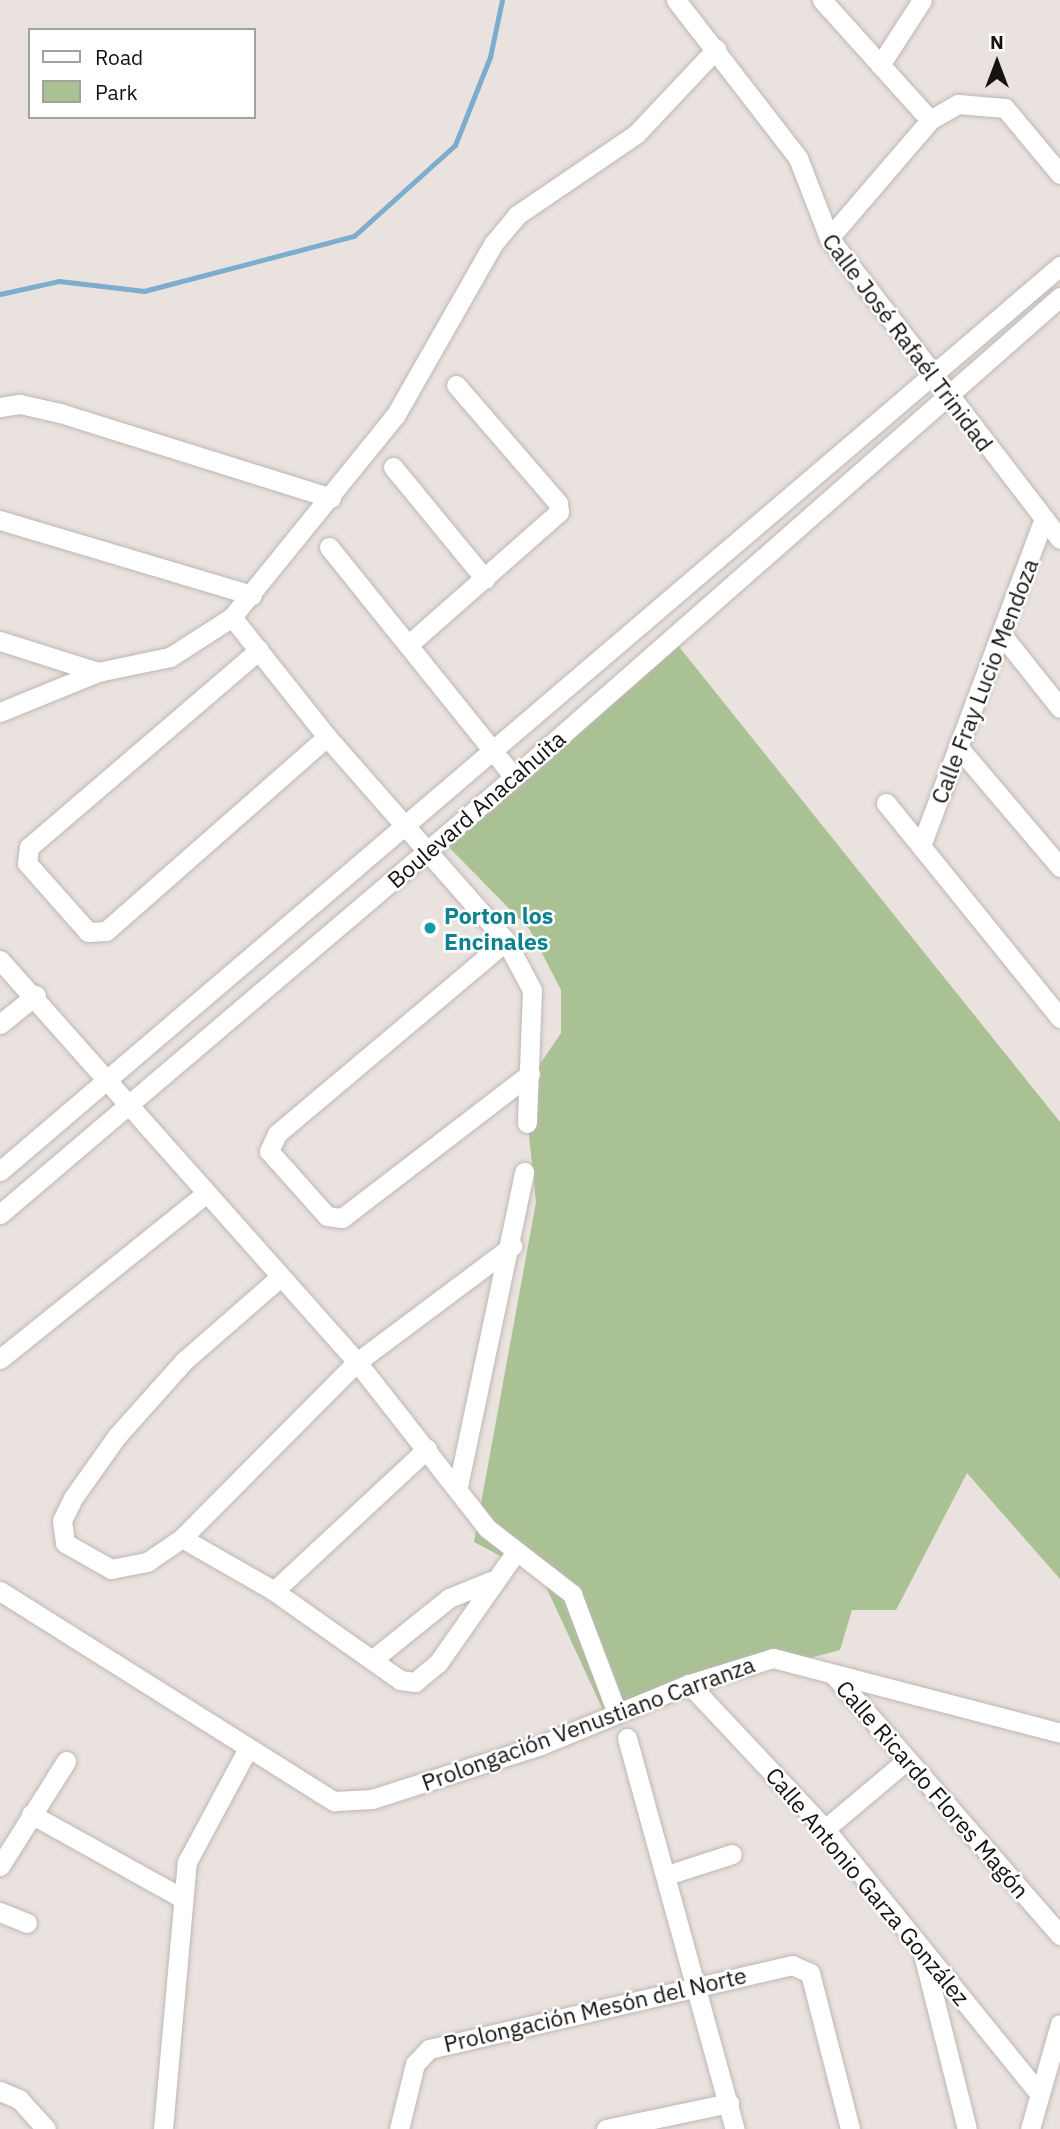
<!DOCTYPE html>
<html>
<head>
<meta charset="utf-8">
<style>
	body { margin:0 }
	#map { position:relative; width:1060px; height:2129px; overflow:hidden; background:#e9e2df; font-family:"IBM Plex Sans",sans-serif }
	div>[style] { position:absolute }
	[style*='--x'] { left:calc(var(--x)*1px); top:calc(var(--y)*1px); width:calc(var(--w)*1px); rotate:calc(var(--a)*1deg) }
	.green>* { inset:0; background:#a9c193 }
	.stream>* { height:5px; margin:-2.5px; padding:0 2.5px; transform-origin:2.5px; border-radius:2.5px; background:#7cadcd }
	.roads { filter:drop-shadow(0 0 2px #beb7b4) drop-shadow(0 0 2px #beb7b4) }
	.minor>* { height:19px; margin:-9.5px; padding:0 9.5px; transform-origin:9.5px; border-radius:9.5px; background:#fff }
	.dots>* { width:19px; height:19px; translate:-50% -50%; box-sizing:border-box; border:4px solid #fff; border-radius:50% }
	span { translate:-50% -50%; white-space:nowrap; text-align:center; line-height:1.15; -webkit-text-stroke:5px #fff; paint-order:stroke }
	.street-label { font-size:23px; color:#151312 }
	.culture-label { font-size:23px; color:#0d838f; font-weight:700 }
	.left { translate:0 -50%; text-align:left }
	.legend { position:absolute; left:28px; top:28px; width:228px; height:91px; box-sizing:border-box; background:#fff; border:2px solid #a1a1a0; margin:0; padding:9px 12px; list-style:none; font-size:21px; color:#151312 }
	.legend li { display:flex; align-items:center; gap:14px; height:35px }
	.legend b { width:35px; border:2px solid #a1a1a0 }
	.north { position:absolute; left:962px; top:28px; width:70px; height:70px; -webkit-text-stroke:5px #fff; paint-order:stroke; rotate:0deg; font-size:19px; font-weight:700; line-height:28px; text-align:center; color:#151312 }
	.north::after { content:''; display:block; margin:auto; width:24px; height:32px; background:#151312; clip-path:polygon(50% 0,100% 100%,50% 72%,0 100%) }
</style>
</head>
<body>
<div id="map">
	<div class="green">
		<div style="clip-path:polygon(676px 643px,1060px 1122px,1060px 1579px,967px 1473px,896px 1610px,852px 1610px,840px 1650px,604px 1712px,542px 1578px,474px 1542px,536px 1202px,524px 1088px,561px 1033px,561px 990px,530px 930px,435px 833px)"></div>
	</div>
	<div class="stream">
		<div style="--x:0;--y:294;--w:60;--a:-12.4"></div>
		<div style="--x:59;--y:281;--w:86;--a:6.7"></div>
		<div style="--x:144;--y:291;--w:217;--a:-14.7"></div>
		<div style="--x:354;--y:236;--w:136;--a:-42"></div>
		<div style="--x:455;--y:145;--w:95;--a:-68.3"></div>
		<div style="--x:490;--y:57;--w:58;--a:-78.1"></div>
	</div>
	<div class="roads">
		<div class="minor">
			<div style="--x:676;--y:0;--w:200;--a:52.3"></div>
			<div style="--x:798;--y:158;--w:86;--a:68.8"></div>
			<div style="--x:829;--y:238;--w:379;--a:52.5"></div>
			<div style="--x:822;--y:0;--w:161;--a:48"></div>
			<div style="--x:880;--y:65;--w:77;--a:-57.1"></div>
			<div style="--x:829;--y:238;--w:155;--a:-49.4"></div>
			<div style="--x:930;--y:120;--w:32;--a:-30"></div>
			<div style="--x:958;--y:104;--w:47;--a:4.9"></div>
			<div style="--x:1005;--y:108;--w:86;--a:50.2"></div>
			<div style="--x:0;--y:407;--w:20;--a:-9"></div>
			<div style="--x:20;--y:404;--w:41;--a:12.7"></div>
			<div style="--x:60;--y:413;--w:284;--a:17.4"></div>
			<div style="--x:393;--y:467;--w:145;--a:50.6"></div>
			<div style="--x:0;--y:520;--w:263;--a:16.6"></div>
			<div style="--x:329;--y:547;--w:295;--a:51.2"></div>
			<div style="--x:232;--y:617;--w:153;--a:51.6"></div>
			<div style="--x:327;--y:737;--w:271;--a:48.7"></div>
			<div style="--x:506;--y:941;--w:55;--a:62"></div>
			<div style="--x:532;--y:990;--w:133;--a:92.2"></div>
			<div style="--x:1002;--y:635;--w:93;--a:51.5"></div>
			<div style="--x:0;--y:641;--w:103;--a:17.6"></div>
			<div style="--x:408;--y:645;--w:201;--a:-41.4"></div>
			<div style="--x:559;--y:512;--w:9;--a:-96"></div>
			<div style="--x:558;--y:503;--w:156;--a:-130.8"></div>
			<div style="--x:259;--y:650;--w:303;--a:139.4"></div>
			<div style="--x:29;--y:847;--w:16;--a:97"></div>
			<div style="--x:27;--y:863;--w:92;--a:48.5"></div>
			<div style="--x:88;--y:932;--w:18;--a:-3"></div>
			<div style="--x:106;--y:931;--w:294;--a:-41.3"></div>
			<div style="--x:0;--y:712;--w:106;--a:-22.2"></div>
			<div style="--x:98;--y:672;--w:74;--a:-11.8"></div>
			<div style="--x:170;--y:657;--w:74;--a:-32.8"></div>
			<div style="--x:232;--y:617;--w:259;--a:-51"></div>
			<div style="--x:395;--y:416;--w:198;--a:-60.3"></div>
			<div style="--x:493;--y:244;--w:38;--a:-50"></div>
			<div style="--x:517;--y:215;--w:144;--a:-34.2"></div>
			<div style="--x:636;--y:134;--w:117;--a:-46.7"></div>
			<div style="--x:959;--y:748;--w:156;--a:49.7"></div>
			<div style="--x:886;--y:803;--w:277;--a:51"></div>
			<div style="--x:922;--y:843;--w:346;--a:-69.4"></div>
			<div style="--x:506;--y:941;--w:299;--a:139.9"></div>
			<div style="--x:277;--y:1134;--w:19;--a:115"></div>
			<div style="--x:269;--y:1151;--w:87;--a:48.3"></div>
			<div style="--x:327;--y:1216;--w:15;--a:8"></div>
			<div style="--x:342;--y:1218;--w:237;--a:-37.5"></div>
			<div style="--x:0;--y:960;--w:538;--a:48.39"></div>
			<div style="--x:357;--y:1362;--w:211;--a:51.9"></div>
			<div style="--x:487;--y:1528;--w:108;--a:37.8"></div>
			<div style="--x:572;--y:1594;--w:127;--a:69.3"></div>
			<div style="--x:0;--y:1024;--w:46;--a:-38.9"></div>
			<div style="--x:0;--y:1171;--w:1394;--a:-40.49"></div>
			<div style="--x:0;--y:1214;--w:675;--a:-40.37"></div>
			<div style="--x:514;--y:777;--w:727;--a:-41.32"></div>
			<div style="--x:279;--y:1278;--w:126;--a:138.9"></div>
			<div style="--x:184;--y:1361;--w:101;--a:131.8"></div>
			<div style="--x:117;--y:1436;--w:76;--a:125.4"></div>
			<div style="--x:73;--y:1498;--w:25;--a:116"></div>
			<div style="--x:62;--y:1521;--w:22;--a:82"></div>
			<div style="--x:65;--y:1543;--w:53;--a:29.5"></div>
			<div style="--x:111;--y:1569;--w:37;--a:-11"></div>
			<div style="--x:147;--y:1562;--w:42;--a:-34.4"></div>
			<div style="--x:182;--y:1538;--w:248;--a:-45.2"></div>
			<div style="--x:357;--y:1362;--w:194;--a:-36.8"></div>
			<div style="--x:0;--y:1359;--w:263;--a:-38.8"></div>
			<div style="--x:458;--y:1486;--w:321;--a:-78.1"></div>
			<div style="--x:182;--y:1538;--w:106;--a:29.9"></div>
			<div style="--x:274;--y:1591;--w:154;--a:35.2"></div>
			<div style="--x:400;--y:1680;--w:15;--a:8"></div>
			<div style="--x:415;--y:1682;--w:30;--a:-40"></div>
			<div style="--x:438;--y:1663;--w:134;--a:-55"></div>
			<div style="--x:0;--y:1591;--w:395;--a:32.2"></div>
			<div style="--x:334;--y:1801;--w:38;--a:-3"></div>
			<div style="--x:372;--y:1799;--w:177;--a:-17.7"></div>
			<div style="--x:541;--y:1745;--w:160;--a:-22.4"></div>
			<div style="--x:689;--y:1684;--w:88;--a:-17.2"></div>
			<div style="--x:773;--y:1658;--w:297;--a:14.6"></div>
			<div style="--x:274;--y:1591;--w:209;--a:-42.9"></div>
			<div style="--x:372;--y:1660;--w:99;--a:-38.8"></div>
			<div style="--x:449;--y:1598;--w:45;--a:-22"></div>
			<div style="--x:833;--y:1674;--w:346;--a:49"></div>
			<div style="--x:689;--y:1684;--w:199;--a:46.8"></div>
			<div style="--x:825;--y:1829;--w:340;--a:51"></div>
			<div style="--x:627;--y:1738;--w:406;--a:74.6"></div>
			<div style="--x:31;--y:1814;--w:171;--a:29.1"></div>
			<div style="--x:825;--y:1829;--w:107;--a:-40.1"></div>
			<div style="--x:0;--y:1866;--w:124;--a:-57.8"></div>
			<div style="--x:667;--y:1875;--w:68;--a:-17.9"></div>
			<div style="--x:0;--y:1912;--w:29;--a:22"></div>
			<div style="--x:923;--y:1954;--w:180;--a:75.9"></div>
			<div style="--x:0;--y:2091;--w:21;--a:23"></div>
			<div style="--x:19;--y:2099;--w:40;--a:48"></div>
			<div style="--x:163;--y:2129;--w:268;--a:-84.9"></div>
			<div style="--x:187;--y:1862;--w:129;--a:-61.8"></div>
			<div style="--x:399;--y:2129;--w:67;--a:-76.2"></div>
			<div style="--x:415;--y:2064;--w:21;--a:-47"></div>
			<div style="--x:429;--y:2049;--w:373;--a:-13"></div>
			<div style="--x:792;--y:1965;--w:20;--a:24"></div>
			<div style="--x:810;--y:1973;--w:161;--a:75.6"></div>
			<div style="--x:606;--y:2129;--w:126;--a:-11.9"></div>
			<div style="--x:1030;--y:2129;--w:109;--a:-74.1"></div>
		</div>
	</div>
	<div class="dots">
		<div style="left:430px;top:928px;background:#0f9aa8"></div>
	</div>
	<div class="street-label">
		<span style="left:908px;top:342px;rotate:53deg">Calle José Rafaél Trinidad</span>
		<span style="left:984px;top:681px;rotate:-69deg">Calle Fray Lucio Mendoza</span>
		<span style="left:476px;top:809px;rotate:-41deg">Boulevard Anacahuita</span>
		<span style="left:588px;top:1723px;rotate:-20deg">Prolongación Venustiano Carranza</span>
		<span style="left:933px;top:1789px;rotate:49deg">Calle Ricardo Flores Magón</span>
		<span style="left:868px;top:1886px;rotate:50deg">Calle Antonio Garza González</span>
		<span style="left:595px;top:2009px;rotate:-13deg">Prolongación Mesón del Norte</span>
	</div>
	<div class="culture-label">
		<span class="left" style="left:444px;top:928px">Porton los<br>Encinales</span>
	</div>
	<ul class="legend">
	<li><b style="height:9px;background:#fff"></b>Road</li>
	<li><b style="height:19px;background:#a9c193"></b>Park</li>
	</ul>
	<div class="north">N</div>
</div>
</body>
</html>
